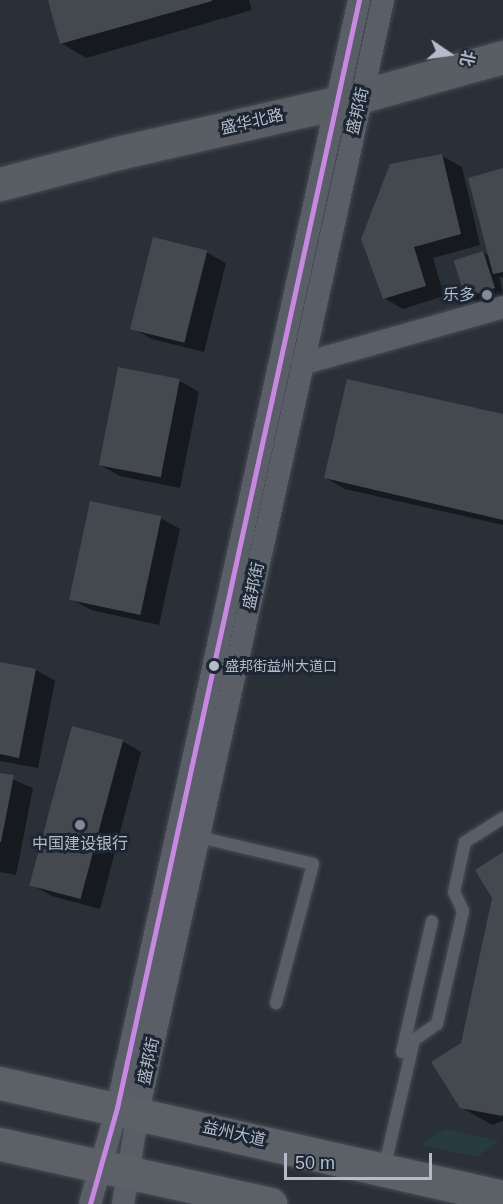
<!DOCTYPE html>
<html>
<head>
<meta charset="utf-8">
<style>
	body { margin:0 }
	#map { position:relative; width:503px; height:1204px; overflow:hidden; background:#2a3038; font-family:Helvetica,"Noto Sans SC",sans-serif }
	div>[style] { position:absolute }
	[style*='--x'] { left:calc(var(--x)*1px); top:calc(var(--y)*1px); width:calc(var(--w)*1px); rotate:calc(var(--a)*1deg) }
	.green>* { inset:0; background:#273a3e }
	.shadow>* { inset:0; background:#0007 }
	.building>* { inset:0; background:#444950; transform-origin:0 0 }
	.roads { filter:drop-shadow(0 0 2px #484c53) drop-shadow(0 0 2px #484c53) }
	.lane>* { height:12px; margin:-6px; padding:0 6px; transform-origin:6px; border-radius:6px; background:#5a5e66 }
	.street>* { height:22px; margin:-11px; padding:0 11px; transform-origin:11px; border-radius:11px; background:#5a5e66 }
	.secondary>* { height:33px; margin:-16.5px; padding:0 16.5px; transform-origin:16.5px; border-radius:16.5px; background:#595d64 }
	.primary>* { height:33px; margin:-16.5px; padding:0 16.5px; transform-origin:16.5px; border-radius:16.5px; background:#5c6168 }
	.bus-1>* { height:4.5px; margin:-2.25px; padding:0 2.25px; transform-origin:2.25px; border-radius:2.25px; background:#c787e3 }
	.dots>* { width:16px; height:16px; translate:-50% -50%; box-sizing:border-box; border:3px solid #1d2633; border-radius:50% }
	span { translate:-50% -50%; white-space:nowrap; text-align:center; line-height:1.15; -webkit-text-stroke:6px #1d2633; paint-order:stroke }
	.bus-label { font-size:14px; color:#b4bcc9 }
	.left { translate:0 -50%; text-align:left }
	.street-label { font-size:16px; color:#b4bcc9 }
	.poi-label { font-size:16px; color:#b4bcc9 }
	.right { translate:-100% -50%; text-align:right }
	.north { position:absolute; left:419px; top:24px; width:60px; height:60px; -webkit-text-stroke:4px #1d2633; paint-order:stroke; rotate:103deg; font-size:16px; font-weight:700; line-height:24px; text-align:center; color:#b4bcc9 }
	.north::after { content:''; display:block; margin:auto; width:21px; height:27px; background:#b4bcc9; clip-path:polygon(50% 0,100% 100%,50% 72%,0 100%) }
	.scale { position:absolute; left:284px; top:1153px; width:148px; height:27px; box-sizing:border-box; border:3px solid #b4bcc9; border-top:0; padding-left:8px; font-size:18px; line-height:21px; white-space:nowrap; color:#b4bcc9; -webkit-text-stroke:4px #1d2633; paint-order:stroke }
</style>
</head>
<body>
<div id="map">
	<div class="green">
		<div style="clip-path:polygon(445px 1129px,500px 1141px,477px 1157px,421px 1145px)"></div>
	</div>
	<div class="shadow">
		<div style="clip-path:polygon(49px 0,249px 0,252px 10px,86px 58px,61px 43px)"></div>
		<div style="clip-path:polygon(442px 156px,462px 167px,480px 245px,433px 258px,444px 296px,403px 309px,384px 298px)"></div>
		<div style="clip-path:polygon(503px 170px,503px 278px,499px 276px,503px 295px,477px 303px,466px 297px,483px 252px,490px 257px)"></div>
		<div style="clip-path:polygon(206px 252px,226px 263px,204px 352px,152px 339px,132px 328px)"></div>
		<div style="clip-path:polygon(180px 381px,199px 392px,180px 488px,120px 476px,100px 465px)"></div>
		<div style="clip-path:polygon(503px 416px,503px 525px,345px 489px,326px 478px)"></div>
		<div style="clip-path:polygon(160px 518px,180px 529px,159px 625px,91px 610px,71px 599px)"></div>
		<div style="clip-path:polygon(0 663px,36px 670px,55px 681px,38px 768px,0 761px)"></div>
		<div style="clip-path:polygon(122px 741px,141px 752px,100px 909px,52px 896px,32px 885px)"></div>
		<div style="clip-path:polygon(0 774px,33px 788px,16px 875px,0 872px)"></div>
		<div style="clip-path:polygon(503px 854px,503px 1121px,492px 1125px,461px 1107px,464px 1043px)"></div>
	</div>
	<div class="building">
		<div style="clip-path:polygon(48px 0,212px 0,212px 1px,60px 44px)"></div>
		<div style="clip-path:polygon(442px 154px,461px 234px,414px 247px,426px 286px,383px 299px,361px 239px,390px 164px)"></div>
		<div style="clip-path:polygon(503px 168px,503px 272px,493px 274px,468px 178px)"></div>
		<div style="left:153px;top:237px;width:56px;height:95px;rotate:14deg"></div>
		<div style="left:483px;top:251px;width:39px;height:31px;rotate:72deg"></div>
		<div style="left:118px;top:367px;width:63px;height:100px;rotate:11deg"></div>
		<div style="clip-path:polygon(347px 379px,503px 414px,503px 520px,324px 478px)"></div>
		<div style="left:90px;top:501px;width:73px;height:101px;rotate:12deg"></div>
		<div style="clip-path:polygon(0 662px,36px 669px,19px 758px,0 754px)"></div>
		<div style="left:72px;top:726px;width:53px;height:165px;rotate:15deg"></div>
		<div style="clip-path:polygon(0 773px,14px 775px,1px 842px,0 842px)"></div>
		<div style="clip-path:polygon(503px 852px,503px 1115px,502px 1116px,460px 1108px,431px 1062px,461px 1043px,492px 898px,475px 870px)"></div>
	</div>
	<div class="roads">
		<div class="lane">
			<div style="--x:199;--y:837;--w:117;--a:13.3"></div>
			<div style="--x:313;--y:864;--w:144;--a:104.9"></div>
			<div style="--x:402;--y:1052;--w:134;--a:-77.1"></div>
			<div style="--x:384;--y:1169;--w:132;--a:-76.9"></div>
			<div style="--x:414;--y:1040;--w:28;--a:-35"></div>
			<div style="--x:437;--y:1024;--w:116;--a:-77"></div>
			<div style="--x:463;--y:911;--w:21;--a:-115"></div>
			<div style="--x:454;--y:892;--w:51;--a:-77.6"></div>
			<div style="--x:465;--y:842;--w:45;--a:-32.3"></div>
		</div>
		<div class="street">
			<div style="--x:302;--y:364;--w:209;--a:-15.8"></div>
			<div style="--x:90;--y:1204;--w:100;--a:-74.3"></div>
			<div style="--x:117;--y:1108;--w:1134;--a:-77.68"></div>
			<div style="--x:123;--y:1204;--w:93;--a:-80.7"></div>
			<div style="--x:138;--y:1112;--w:1139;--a:-77.57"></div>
		</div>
		<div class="secondary">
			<div style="--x:0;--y:184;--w:122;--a:-14.7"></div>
			<div style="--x:118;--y:153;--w:225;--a:-12.9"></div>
			<div style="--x:337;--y:103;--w:172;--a:-15.5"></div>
		</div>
		<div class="primary">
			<div style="--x:0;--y:1083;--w:516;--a:12.77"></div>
			<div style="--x:0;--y:1144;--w:277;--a:12.5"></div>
		</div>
	</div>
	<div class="bus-1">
		<div style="--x:90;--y:1204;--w:100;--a:-74.3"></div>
		<div style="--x:117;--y:1108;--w:1134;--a:-77.68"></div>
	</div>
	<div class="dots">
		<div style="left:487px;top:295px;background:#848b96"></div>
		<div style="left:214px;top:666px;background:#b4bcc9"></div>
		<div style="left:80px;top:825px;background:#848b96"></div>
	</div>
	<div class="bus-label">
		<span class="left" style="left:225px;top:666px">盛邦街益州大道口</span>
	</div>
	<div class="street-label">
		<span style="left:358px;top:111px;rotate:-77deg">盛邦街</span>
		<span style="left:252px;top:122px;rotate:-13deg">盛华北路</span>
		<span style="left:254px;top:586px;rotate:-78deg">盛邦街</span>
		<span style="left:149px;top:1061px;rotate:-78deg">盛邦街</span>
		<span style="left:234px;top:1134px;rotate:13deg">益州大道</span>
	</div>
	<div class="poi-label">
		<span class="right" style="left:475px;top:295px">乐多</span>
		<span style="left:80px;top:844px">中国建设银行</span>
	</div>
	<div class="north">北</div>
	<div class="scale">50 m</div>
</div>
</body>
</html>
